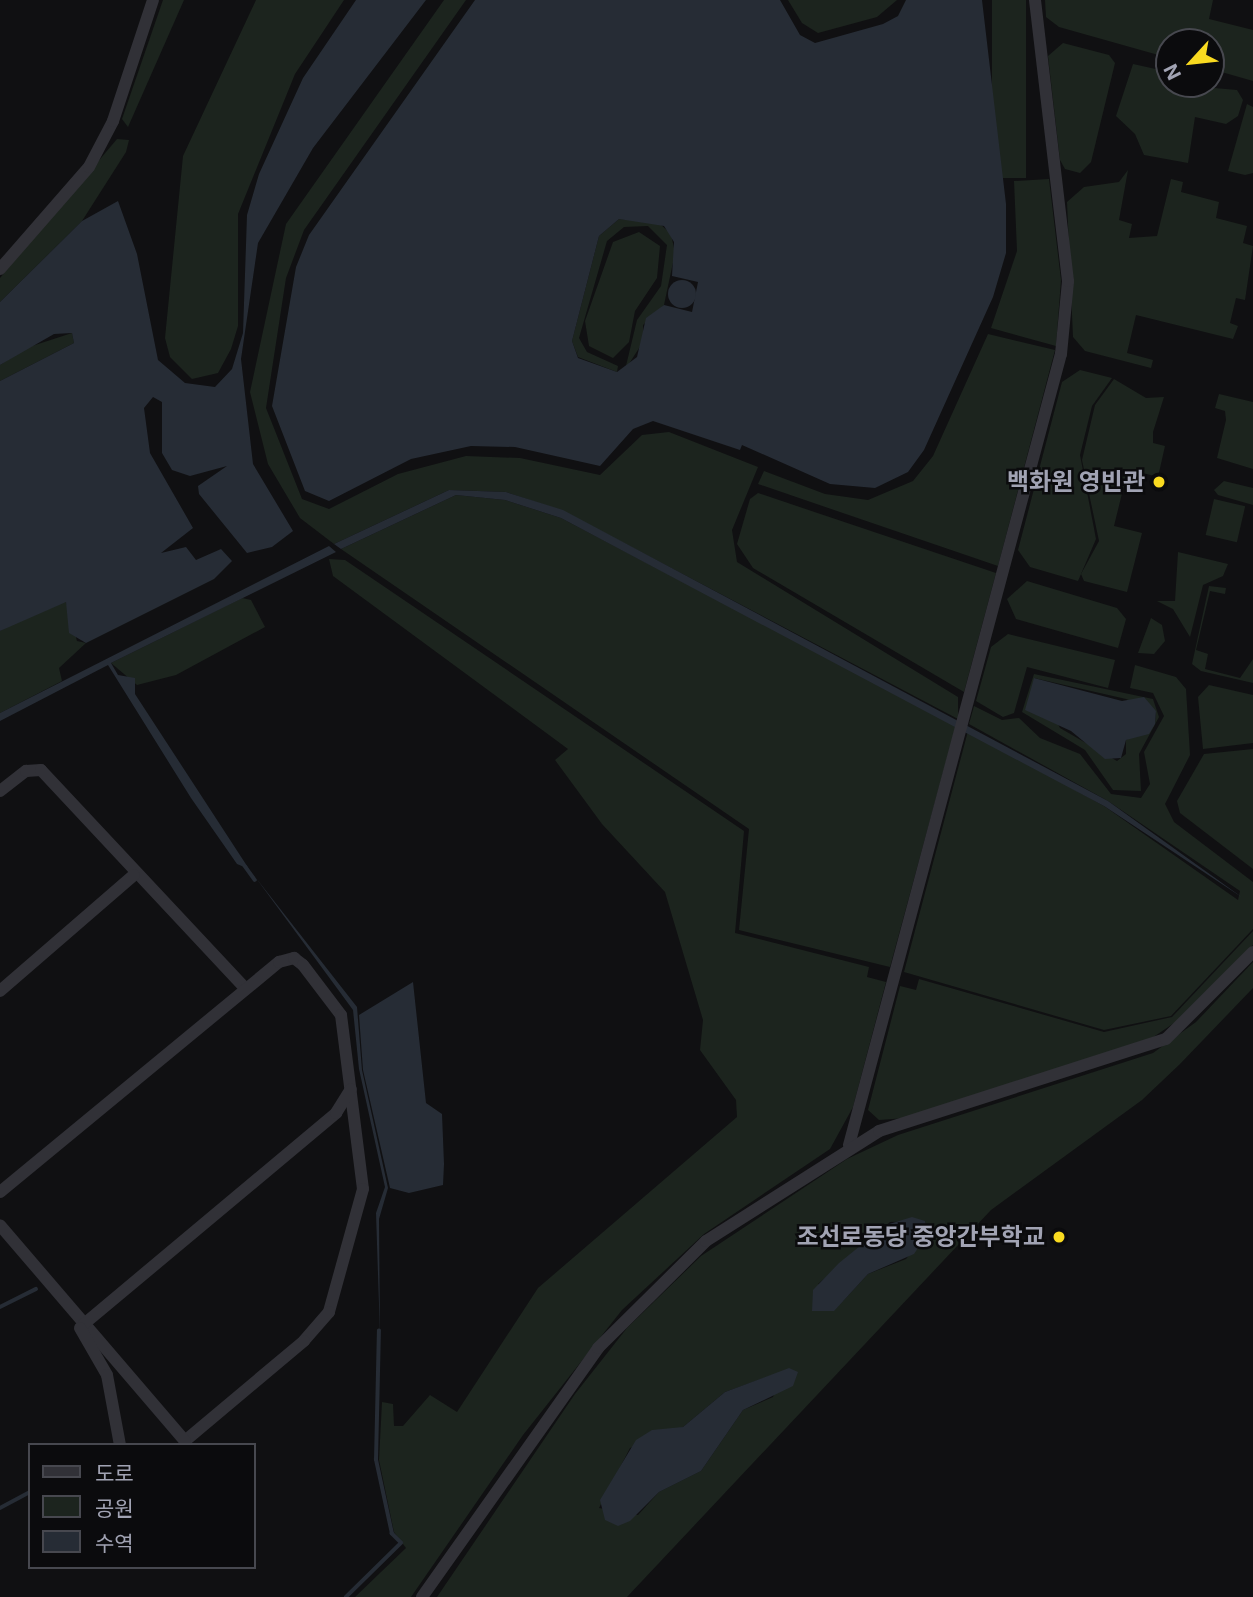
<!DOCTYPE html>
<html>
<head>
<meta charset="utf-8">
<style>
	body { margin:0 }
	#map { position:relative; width:1253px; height:1597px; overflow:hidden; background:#101012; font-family:Inter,"Noto Sans KR",sans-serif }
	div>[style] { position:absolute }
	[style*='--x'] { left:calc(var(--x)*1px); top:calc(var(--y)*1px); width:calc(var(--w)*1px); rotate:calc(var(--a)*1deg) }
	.green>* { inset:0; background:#1c241e; transform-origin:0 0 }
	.water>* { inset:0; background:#262c35 }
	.round { border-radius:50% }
	.stream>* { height:3.5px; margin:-1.75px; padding:0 1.75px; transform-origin:1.75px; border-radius:1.75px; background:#262c35 }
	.minor>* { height:12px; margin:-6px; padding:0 6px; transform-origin:6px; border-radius:6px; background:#313137 }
	.dots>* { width:19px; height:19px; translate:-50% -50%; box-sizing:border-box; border:4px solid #0b0b0d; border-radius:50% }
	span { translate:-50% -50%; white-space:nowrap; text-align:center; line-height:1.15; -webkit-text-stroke:5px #0b0b0d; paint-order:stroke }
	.poi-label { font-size:24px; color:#a1a3b3; font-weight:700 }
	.right { translate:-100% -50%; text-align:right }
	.legend { position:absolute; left:28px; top:1443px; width:228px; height:126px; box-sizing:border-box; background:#0b0b0d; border:2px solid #47484f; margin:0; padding:9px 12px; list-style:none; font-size:21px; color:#a1a3b3 }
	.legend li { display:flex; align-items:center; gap:14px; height:35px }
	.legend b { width:35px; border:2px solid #47484f }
	.north { position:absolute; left:1155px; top:28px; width:70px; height:70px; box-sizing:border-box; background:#0b0b0d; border:2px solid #47484f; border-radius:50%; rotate:243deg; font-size:19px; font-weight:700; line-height:28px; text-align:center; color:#a1a3b3 }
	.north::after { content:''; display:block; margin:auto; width:24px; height:32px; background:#f9da20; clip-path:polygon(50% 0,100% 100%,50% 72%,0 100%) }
</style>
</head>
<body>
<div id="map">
	<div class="green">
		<div style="clip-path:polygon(163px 0,184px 0,128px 127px,122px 119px)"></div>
		<div style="clip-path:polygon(256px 0,344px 0,295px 74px,238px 214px,238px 326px,231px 349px,218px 373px,192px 379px,170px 357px,165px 338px,183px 156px)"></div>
		<div style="clip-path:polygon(444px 0,466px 0,304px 230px,286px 278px,266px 408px,302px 499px,329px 509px,398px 474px,466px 456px,520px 458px,600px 475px,642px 435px,669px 432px,758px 467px,732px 530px,737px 562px,958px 697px,958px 719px,563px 511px,506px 492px,449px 490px,334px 544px,300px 518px,268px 464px,250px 392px,286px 224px)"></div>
		<div style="clip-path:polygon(788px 0,897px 0,877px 17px,818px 33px,802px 23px)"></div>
		<div style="left:992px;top:0;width:34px;height:178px"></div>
		<div style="clip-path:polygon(1045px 0,1213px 0,1209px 19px,1253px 30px,1253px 81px,1211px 69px,1211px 42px,1169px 42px,1169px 58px,1059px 27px,1046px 17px)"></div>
		<div style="clip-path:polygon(1063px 43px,1109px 55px,1115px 63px,1091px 162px,1080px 173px,1065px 169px,1060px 160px,1048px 56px)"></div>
		<div style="clip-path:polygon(1133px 64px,1169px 72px,1169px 84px,1237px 90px,1243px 100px,1238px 116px,1226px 124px,1195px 117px,1188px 163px,1144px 155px,1135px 134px,1116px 116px)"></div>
		<div style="clip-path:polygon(1247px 104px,1253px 107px,1253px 173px,1245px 175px,1228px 171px)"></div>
		<div style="clip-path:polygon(117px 139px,129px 140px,126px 152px,82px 221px,0 302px,0 278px)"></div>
		<div style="clip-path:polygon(1128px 170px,1119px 220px,1132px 224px,1129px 238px,1157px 236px,1171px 179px,1183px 182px,1181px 192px,1219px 202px,1216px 218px,1247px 226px,1243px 243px,1253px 246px,1245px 300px,1236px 298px,1230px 323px,1238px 326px,1233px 339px,1136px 315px,1127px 353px,1153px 360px,1151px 368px,1085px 351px,1073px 337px,1067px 202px,1084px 187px,1119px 182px)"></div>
		<div style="clip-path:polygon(1049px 179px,1061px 280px,1056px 346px,991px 328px,1017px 251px,1014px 181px)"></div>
		<div style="clip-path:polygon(619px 219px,658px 222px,671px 234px,675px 253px,664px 305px,643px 325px,643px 342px,625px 370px,637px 320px,661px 286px,667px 245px,648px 226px,624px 227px,607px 241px,579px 338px,587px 352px,618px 366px,617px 372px,578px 357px,572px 341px,599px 236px)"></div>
		<div style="clip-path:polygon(639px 232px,660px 246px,657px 278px,635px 311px,629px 342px,613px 358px,589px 346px,585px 321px,613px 242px)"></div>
		<div style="clip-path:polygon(72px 333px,74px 343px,0 381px,0 365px,26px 348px)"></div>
		<div style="clip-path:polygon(988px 334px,1055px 350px,998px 566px,758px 484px,764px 471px,825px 494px,868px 500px,913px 481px,933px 456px)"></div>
		<div style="clip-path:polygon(1080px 370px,1112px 378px,1092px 406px,1080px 455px,1096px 539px,1078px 581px,1030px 567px,1018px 550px,1062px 382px)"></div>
		<div style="clip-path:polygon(1114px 379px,1146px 398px,1164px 397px,1153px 432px,1153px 443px,1165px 446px,1158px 477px,1128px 469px,1114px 526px,1142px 533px,1127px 592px,1084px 581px,1081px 574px,1099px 541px,1082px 460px,1095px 405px)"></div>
		<div style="clip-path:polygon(1219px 394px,1253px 402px,1253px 469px,1217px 458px,1226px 420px,1225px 411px,1215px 408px)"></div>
		<div style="clip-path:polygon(1224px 481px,1253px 488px,1253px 505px,1218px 495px,1214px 490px)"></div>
		<div style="clip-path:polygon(758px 493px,996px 573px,964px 692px,753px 568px,737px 544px,750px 499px)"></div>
		<div style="clip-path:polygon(456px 495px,505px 500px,561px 518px,956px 725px,890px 967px,739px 930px,749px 829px,341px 549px)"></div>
		<div style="left:1214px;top:499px;width:32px;height:37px;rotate:13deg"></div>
		<div style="clip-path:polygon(1178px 552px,1228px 564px,1223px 576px,1203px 585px,1190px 637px,1173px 609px,1157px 601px,1175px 601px)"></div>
		<div style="clip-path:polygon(329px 559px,345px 560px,744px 831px,735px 933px,869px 967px,867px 977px,886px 982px,853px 1107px,830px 1149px,704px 1234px,622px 1310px,523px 1435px,411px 1597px,355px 1597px,406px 1548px,394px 1532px,379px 1460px,382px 1402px,393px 1404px,394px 1426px,403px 1426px,430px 1395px,457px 1412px,538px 1288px,737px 1117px,736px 1100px,700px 1050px,703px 1020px,665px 892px,602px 824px,555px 760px,568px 749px,333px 576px)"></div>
		<div style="clip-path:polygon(1027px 581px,1117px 608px,1126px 619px,1118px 648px,1016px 619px,1007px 599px)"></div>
		<div style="clip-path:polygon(1209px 586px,1226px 588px,1225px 594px,1210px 591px,1196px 650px,1208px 654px,1205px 669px,1240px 678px,1253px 659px,1253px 683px,1201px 671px,1192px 664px)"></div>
		<div style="clip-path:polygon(242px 598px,251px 600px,265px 627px,176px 675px,137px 685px,111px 663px)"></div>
		<div style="clip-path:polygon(66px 602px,77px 641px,86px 643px,59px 668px,62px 681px,0 713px,0 631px,50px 603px)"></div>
		<div style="clip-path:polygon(1151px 618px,1162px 625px,1165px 641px,1154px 654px,1138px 653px)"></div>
		<div style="clip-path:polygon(1008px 634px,1115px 660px,1108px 688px,1027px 667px,1014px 713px,1003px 717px,976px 701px,991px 647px)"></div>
		<div style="clip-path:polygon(1135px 665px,1176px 677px,1186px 689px,1190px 755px,1165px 804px,1174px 822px,1253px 882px,1253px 929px,1171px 1016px,1104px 1030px,904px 972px,968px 731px,1104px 806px,1238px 900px,1240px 891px,1108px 801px,969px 724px,974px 706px,1002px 720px,1019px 718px,1040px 738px,1080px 754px,1111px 794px,1141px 798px,1150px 784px,1144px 752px,1164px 716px,1153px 693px,1130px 688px)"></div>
		<div style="clip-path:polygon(evenodd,1034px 674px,1153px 699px,1159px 717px,1139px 754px,1141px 791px,1113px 790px,1085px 750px,1022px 712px,1034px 674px,1034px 678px,1126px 699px,1156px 711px,1155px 724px,1126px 740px,1126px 754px,1117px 761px,1060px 728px,1034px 678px)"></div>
		<div style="clip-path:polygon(1209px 685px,1253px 695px,1253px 743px,1203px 749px,1198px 697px)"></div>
		<div style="clip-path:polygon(1253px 749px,1253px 869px,1180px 813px,1177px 801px,1204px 754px)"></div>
		<div style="clip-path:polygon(1253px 931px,1253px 945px,1183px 1017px,1149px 1040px,906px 1118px,879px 1120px,868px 1110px,900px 986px,916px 990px,919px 979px,1104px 1032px,1172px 1017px)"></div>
		<div style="clip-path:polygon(evenodd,1253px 962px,1253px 988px,1180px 1064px,1142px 1100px,991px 1210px,627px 1597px,437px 1597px,575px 1394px,627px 1328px,701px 1256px,847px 1159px,898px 1135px,1153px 1053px,1196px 1022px,1253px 962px,925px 1221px,928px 1233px,906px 1259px,868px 1274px,843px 1301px,818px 1284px,890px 1222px,925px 1221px,1253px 962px,784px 1371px,773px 1397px,743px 1410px,701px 1471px,659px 1492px,638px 1515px,599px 1508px,630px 1448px,683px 1427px,725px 1392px,784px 1371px)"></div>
	</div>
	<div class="water">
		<div style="clip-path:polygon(356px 0,426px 0,313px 148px,258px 243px,241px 359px,253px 464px,293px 531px,272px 547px,247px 553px,199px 494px,198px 486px,227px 466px,190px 476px,172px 470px,162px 453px,162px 402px,153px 397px,144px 408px,150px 453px,193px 528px,161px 553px,186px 547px,196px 560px,221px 549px,232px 561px,214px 579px,86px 643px,69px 633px,66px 602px,0 631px,0 381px,74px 343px,72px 333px,54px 334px,0 365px,0 302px,82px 221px,118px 201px,137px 254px,158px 360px,185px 383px,215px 387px,232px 369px,243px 333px,247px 215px,259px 174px,303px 78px)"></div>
		<div style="clip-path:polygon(evenodd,475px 0,780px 0,800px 35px,815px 43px,883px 24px,898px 16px,906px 0,982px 0,1006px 204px,1006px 253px,993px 297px,924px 450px,908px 472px,875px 488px,830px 484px,742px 445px,740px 450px,653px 421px,633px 429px,600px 466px,515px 447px,471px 446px,411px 459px,329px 501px,305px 491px,272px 406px,296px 267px,309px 235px,475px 0,619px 219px,664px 226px,674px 242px,672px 276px,698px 282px,692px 312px,664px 305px,646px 318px,637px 357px,617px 372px,578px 358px,572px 341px,599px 236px,619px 219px)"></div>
		<div class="round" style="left:668px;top:280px;width:28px;height:28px"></div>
		<div style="clip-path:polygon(449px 490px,506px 492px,563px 510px,1108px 801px,1243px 898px,1104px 806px,561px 518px,505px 500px,456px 495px,341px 549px,334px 544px)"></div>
		<div style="clip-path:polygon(329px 546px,336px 552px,111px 663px,118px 675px,135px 678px,135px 694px,249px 869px,237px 864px,191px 798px,108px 665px,0 721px,0 713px)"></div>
		<div style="clip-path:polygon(1034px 678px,1122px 701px,1144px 697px,1156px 711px,1155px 724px,1149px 734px,1126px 740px,1121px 758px,1105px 759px,1071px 731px,1025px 710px)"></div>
		<div style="clip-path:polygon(256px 878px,357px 1007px,362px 1070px,388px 1188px,379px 1219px,380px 1335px,376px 1213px,385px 1187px,359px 1069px,353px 1010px)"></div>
		<div style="clip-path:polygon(413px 982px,426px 1103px,442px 1114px,444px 1164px,443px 1185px,409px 1193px,390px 1188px,363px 1070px,359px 1015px)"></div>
		<div style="clip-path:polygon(912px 1217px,925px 1221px,928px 1233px,914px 1254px,868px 1274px,834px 1311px,812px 1311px,813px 1290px,839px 1263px,886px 1225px)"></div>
		<div style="clip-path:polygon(789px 1368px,798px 1372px,793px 1386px,743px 1410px,701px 1471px,659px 1492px,630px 1521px,618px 1526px,605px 1520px,600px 1500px,636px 1440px,652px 1430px,683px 1427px,725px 1392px)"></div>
	</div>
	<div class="stream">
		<div style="--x:245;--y:866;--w:17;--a:54"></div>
		<div style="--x:0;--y:1307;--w:40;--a:-26.6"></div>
		<div style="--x:0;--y:1508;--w:34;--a:-28"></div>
		<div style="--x:346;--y:1597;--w:77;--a:-44.5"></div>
		<div style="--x:401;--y:1543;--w:13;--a:-135"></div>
		<div style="--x:392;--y:1534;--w:76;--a:-102.2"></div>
		<div style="--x:376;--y:1460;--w:129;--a:-88.7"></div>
	</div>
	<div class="minor">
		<div style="--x:0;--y:269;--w:135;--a:-48.9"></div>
		<div style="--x:89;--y:167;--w:52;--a:-62.4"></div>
		<div style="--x:113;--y:121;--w:127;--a:-71.7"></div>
		<div style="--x:0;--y:791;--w:33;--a:-38"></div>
		<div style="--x:26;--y:771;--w:15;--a:-4"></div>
		<div style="--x:41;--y:770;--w:299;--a:46.9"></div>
		<div style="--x:0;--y:991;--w:177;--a:-40.9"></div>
		<div style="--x:849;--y:1145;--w:819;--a:-75"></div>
		<div style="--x:1061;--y:354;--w:73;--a:-84.5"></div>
		<div style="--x:1068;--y:281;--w:283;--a:-96.7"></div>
		<div style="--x:0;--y:1192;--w:362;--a:-39.5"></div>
		<div style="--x:279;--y:962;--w:16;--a:-15"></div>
		<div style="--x:294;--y:958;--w:11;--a:38"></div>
		<div style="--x:303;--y:965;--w:63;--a:52.8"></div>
		<div style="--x:341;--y:1015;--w:175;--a:82.8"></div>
		<div style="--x:363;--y:1189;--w:128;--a:105.5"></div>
		<div style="--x:329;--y:1312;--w:38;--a:131"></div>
		<div style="--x:304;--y:1341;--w:155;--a:140"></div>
		<div style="--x:185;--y:1441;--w:284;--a:-130.6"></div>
		<div style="--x:84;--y:1324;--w:329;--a:-39.9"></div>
		<div style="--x:336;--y:1113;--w:28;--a:-58"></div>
		<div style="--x:80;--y:1328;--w:54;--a:60.1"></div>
		<div style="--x:107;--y:1375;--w:71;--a:79.5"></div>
		<div style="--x:422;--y:1597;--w:305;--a:-54.7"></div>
		<div style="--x:598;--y:1348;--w:152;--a:-44.7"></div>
		<div style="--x:706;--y:1241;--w:205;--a:-32.4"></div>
		<div style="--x:879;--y:1131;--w:301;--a:-17.8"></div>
		<div style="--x:1166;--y:1039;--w:123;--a:-45"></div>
	</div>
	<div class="dots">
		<div style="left:1159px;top:482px;background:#f9da20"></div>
		<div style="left:1059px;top:1237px;background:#f9da20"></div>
	</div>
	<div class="poi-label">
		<span class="right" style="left:1145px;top:482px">백화원 영빈관</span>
		<span class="right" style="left:1045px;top:1237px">조선로동당 중앙간부학교</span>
	</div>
	<ul class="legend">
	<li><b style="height:9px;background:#313137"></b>도로</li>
	<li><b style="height:19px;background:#1c241e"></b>공원</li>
	<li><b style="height:19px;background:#262c35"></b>수역</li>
	</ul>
	<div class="north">N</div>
</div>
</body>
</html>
